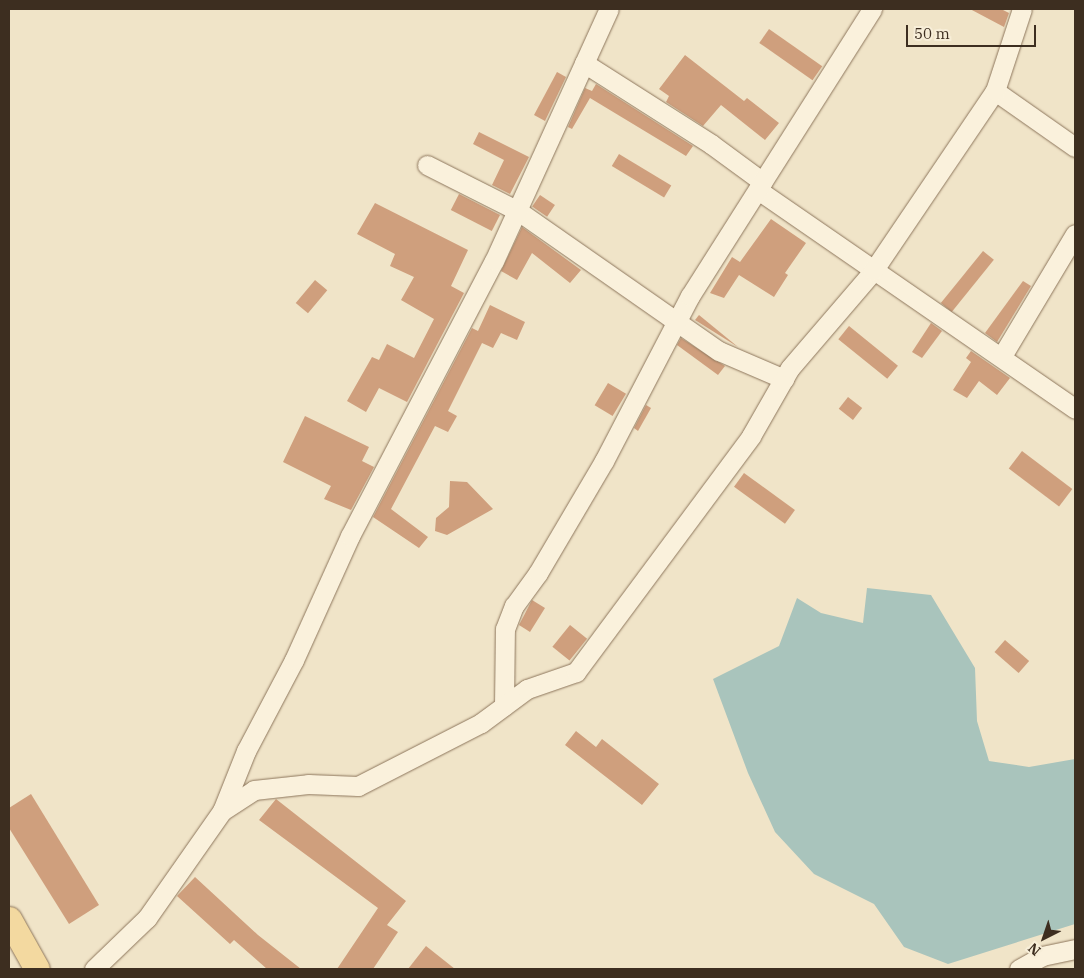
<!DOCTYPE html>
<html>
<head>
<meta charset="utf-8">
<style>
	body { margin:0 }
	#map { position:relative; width:1084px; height:978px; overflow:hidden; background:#f0e4c8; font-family:"IBM Plex Serif",serif }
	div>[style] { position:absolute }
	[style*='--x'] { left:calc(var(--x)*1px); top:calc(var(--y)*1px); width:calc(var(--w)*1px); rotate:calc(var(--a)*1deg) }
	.water>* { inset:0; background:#a9c4bc }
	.building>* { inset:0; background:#cf9f7d; transform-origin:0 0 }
	.roads { filter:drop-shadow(0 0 1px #8d765c) drop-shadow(0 0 1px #8d765c) }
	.minor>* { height:19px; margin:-9.5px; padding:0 9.5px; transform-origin:9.5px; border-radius:9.5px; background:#faf1dc }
	.major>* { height:25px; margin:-12.5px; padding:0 12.5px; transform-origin:12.5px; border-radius:12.5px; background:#f3d9a0 }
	span { translate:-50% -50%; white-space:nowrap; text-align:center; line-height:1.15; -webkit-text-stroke:4px #f7eed8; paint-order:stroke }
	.frame { position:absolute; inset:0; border:10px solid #3d2e20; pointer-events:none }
	.north { position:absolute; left:1019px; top:913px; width:50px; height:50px; -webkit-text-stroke:4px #f7eed8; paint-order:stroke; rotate:221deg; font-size:14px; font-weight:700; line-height:20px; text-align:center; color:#3d2e20 }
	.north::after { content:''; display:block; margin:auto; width:18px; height:22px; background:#3d2e20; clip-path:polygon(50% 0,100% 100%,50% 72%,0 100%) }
	.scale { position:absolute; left:906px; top:25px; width:130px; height:22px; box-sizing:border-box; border:2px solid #3d2e20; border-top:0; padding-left:6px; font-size:15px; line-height:18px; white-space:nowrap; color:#3d2e20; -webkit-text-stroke:4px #f7eed8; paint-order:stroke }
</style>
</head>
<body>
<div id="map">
	<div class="water">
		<div style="clip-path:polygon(867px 588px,931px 595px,975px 668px,977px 721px,989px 761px,1029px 767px,1075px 759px,1075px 924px,948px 964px,904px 947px,874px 904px,814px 874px,775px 832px,748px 773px,713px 679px,779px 646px,797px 598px,821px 613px,863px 623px)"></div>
	</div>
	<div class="building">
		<div style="clip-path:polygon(970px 9px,1001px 9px,1009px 13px,1004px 27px)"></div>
		<div style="left:769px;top:29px;width:65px;height:17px;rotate:35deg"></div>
		<div style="clip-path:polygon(685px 55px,744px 101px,747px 98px,779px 123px,765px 140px,721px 105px,703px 126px,666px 102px,669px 96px,659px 89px)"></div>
		<div style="clip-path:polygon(557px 72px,566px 77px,545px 121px,534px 115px)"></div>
		<div style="clip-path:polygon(596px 84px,693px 146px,686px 156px,590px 98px,572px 129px,568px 127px,585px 88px,592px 91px)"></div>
		<div style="clip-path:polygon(479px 132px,529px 157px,510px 194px,492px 185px,504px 160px,473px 144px)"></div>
		<div style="left:619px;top:154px;width:61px;height:14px;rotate:31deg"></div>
		<div style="left:459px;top:194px;width:46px;height:18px;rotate:27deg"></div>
		<div style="left:540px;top:195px;width:18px;height:14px;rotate:34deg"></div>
		<div style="clip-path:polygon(375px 203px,468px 250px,451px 286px,464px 293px,407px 402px,379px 388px,366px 412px,347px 401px,372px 357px,379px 360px,387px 344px,414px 358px,434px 319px,401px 300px,414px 277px,390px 266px,395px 254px,357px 234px)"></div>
		<div style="clip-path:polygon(771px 219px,806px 243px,785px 273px,788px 275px,774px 297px,739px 275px,724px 298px,710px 293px,732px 257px,740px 262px)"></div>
		<div style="clip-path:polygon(522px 227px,581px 270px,570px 283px,532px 253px,517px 280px,501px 271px)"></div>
		<div style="left:983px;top:251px;width:14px;height:67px;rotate:39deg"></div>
		<div style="left:315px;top:280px;width:16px;height:30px;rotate:40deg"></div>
		<div style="clip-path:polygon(1023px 281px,1031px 286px,997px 342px,985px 333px)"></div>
		<div style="clip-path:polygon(490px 305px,525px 322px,517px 340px,501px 333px,493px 348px,482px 343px,448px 411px,457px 416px,448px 432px,435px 426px,391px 509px,428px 537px,419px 548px,373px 517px,472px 328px,478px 331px)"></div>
		<div style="clip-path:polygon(699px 315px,738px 347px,695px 320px)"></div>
		<div style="clip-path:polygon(931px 323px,942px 331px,922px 358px,912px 352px)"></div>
		<div style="left:849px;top:326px;width:63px;height:17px;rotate:39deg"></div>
		<div style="clip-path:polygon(681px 338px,725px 366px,718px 375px,677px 345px)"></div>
		<div style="clip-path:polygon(971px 351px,1010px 378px,997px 395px,979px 381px,967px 398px,953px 390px,971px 362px,966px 358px)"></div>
		<div style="left:608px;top:383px;width:21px;height:26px;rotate:31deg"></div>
		<div style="left:848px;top:397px;width:18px;height:15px;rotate:38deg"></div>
		<div style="clip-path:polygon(646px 405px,651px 408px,638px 431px,634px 428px)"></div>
		<div style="clip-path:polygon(305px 416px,369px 447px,362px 461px,374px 467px,351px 510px,324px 499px,331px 486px,283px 462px)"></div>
		<div style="left:1022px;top:451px;width:63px;height:22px;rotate:37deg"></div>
		<div style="left:744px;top:473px;width:63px;height:17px;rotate:36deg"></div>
		<div style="clip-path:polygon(450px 481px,467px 482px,493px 509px,447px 535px,435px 531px,436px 518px,449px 507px)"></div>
		<div style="clip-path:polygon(532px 600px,545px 608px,530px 632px,519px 625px)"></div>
		<div style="left:570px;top:625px;width:22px;height:28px;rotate:39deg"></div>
		<div style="left:1005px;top:640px;width:32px;height:16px;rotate:41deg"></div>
		<div style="clip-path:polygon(576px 731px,596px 747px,602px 739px,659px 784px,642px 805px,565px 745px)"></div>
		<div style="clip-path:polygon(31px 794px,99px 905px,69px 924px,9px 828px,9px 808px)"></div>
		<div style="clip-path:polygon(276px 799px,406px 901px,387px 925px,398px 932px,373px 969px,337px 969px,378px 908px,259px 820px)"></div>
		<div style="clip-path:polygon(195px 877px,258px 935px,301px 969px,267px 969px,234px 940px,230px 944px,177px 896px)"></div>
		<div style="clip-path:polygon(426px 946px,455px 969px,408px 969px)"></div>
	</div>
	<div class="roads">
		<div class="minor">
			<div style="--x:584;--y:63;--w:151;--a:32.5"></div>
			<div style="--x:711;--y:144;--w:64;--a:36.2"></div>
			<div style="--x:995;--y:91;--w:98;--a:35"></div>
			<div style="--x:427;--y:165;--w:102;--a:26.8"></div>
			<div style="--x:518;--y:211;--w:245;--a:34.9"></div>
			<div style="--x:719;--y:351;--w:71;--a:23.3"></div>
			<div style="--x:758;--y:190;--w:385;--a:34.6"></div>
			<div style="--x:1002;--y:356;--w:142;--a:-59.1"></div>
			<div style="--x:504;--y:706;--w:77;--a:-89.3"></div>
			<div style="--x:505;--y:629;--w:25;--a:-69"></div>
			<div style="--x:514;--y:606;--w:41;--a:-54"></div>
			<div style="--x:538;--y:573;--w:130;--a:-59.5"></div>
			<div style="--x:604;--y:461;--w:186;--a:-62.5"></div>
			<div style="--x:690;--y:296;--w:340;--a:-57.6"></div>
			<div style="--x:222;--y:811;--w:38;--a:-33"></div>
			<div style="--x:254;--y:790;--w:54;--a:-6.3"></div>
			<div style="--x:308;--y:784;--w:50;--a:2.3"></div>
			<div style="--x:358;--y:786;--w:138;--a:-27.1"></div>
			<div style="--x:481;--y:723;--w:57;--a:-36.5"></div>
			<div style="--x:527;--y:689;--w:52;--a:-19.1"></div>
			<div style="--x:576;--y:672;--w:294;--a:-53.4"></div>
			<div style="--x:751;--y:436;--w:78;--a:-60.2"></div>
			<div style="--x:790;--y:368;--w:128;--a:-49.4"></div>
			<div style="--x:873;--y:271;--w:217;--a:-55.9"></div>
			<div style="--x:995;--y:91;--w:86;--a:-71.8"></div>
			<div style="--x:94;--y:969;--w:74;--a:-43.9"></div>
			<div style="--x:147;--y:918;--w:131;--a:-55"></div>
			<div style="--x:222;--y:811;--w:65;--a:-68.2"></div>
			<div style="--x:246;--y:751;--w:103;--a:-62.2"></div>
			<div style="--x:294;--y:660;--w:136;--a:-65.7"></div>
			<div style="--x:350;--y:536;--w:310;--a:-62.4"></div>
			<div style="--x:494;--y:261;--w:277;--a:-65.5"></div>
			<div style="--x:1019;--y:969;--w:26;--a:-29"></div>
			<div style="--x:1042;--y:956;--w:34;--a:-12"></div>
		</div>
		<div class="major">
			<div style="--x:9;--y:919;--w:57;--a:60.8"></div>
		</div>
	</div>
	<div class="frame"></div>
	<div class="north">N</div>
	<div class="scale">50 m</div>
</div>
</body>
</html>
